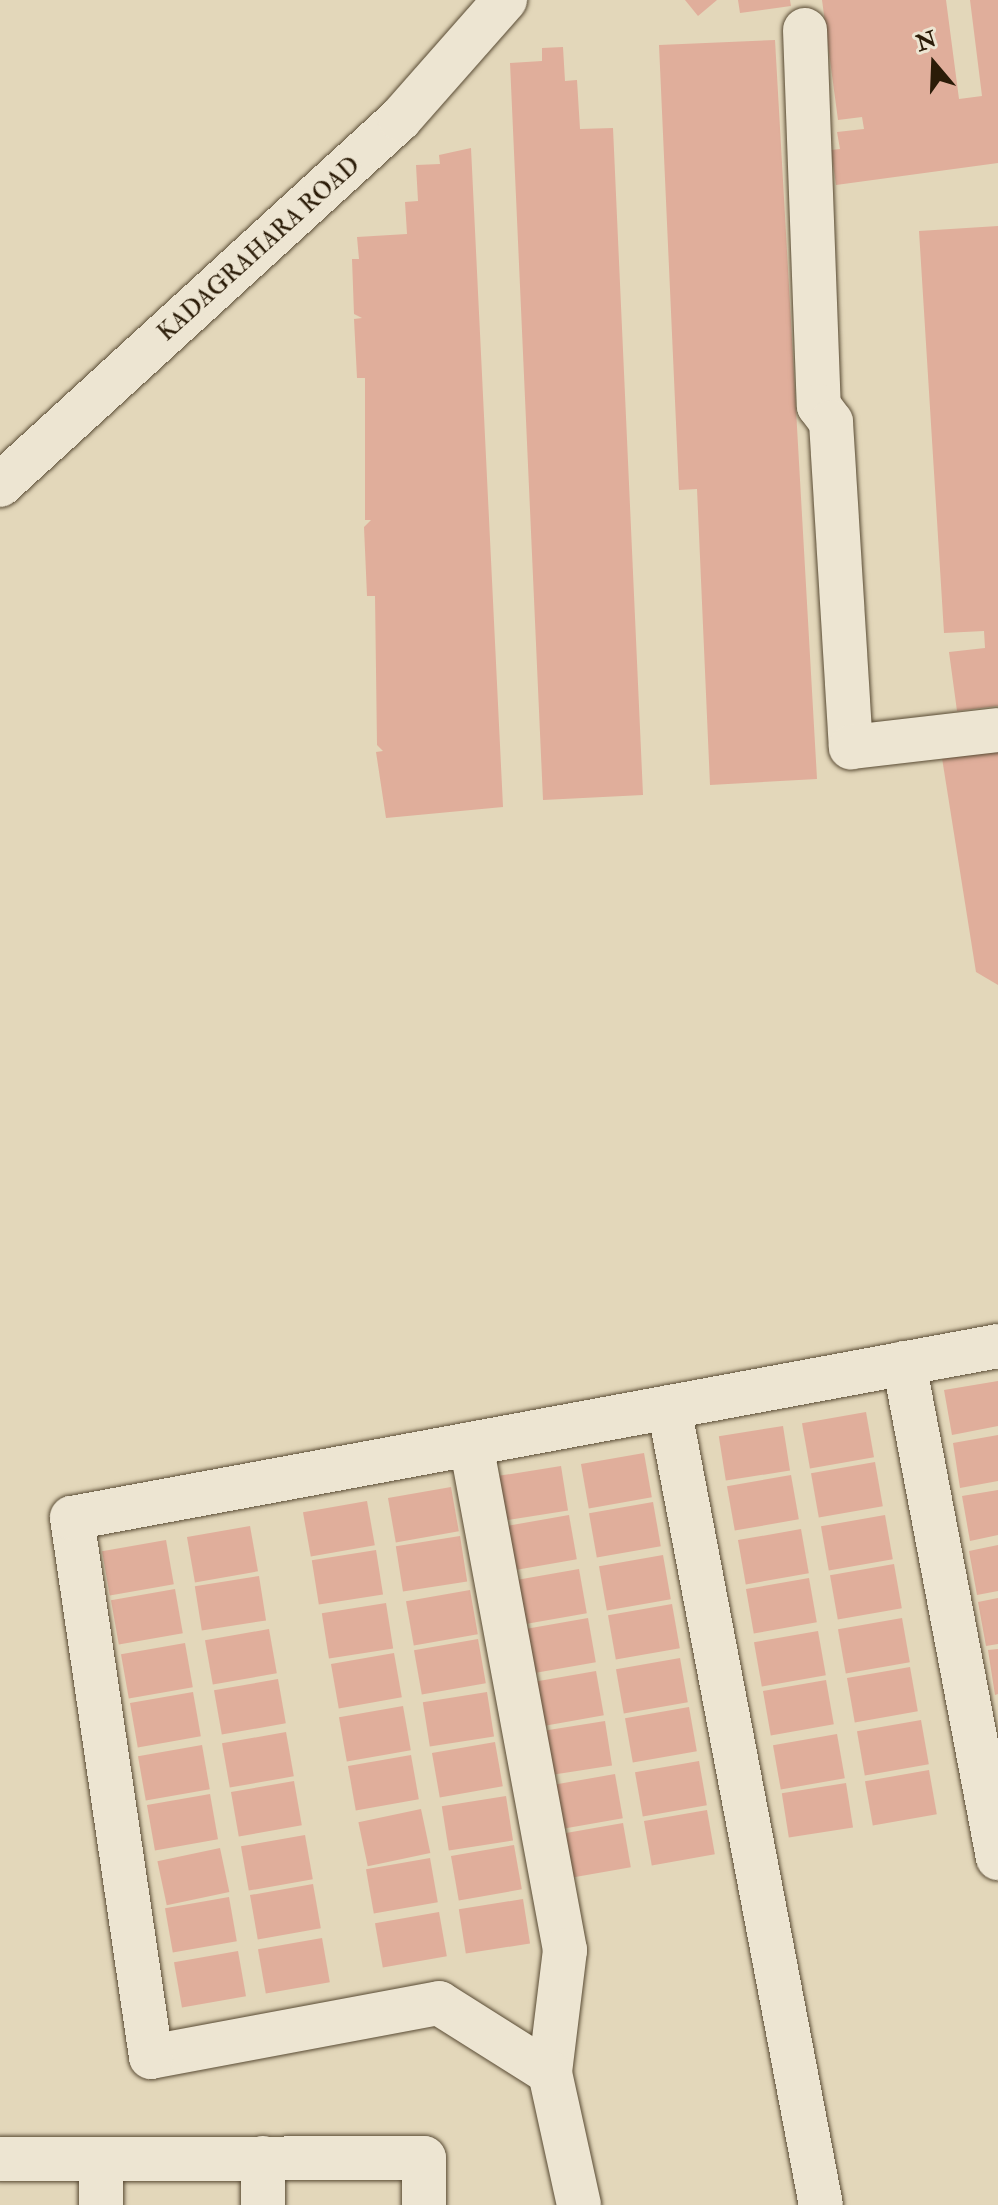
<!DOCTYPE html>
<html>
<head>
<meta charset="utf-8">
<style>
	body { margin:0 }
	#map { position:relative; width:998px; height:2205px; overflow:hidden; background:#e3d7ba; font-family:"IM FELL Double Pica",serif }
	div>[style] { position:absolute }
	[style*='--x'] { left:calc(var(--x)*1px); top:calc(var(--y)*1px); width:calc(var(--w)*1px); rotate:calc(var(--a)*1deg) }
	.building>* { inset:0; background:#e0ae9b; transform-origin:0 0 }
	.roads { filter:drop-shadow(0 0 2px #594b34) drop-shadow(0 0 2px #594b34) }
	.minor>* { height:44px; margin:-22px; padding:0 22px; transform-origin:22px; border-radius:22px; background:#ede5d2 }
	span { translate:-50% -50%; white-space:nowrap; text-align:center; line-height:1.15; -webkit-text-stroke:8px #ede5d2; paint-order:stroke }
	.street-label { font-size:24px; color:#2b1c08 }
	.north { position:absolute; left:894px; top:24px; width:80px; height:80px; -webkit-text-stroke:6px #ede5d2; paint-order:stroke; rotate:341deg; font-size:22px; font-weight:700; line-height:32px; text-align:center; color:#2b1c08 }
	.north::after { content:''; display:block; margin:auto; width:28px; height:36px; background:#2b1c08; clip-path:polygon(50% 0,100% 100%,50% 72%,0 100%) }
</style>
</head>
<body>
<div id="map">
	<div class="building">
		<div style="clip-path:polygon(685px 0,717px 0,698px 16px)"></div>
		<div style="clip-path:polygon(738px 0,790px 0,791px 6px,740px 13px)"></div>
		<div style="clip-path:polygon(822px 0,946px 0,959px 99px,982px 96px,970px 0,998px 0,998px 163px,836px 185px,831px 150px,840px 149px,837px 132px,864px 129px,862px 117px,838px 120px)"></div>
		<div style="clip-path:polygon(775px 40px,817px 779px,710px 785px,697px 489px,679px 490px,659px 45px)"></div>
		<div style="clip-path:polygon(563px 47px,565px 81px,577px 80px,580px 129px,613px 128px,643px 795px,543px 800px,510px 63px,542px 61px,542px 48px)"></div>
		<div style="clip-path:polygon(471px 148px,503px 807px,386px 818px,376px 752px,383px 751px,377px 745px,375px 596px,367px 596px,364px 527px,371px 520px,365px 520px,365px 378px,357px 378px,354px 319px,362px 318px,354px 314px,352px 259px,359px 259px,357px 237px,407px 234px,405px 202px,418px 201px,416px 165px,440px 164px,439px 155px)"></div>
		<div style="clip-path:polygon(998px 226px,998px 706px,957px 711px,949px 652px,985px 648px,984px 631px,944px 633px,919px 231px)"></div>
		<div style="clip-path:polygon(998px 749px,998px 985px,976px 972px,942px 758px)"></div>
		<div style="clip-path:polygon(998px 1381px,998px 1426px,952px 1435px,944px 1390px)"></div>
		<div style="left:866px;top:1412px;width:46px;height:65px;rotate:80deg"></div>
		<div style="left:783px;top:1426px;width:45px;height:65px;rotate:81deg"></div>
		<div style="clip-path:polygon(998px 1435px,998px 1481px,960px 1488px,953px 1443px)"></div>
		<div style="left:644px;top:1453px;width:45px;height:64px;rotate:80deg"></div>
		<div style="left:875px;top:1462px;width:45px;height:65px;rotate:80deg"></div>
		<div style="left:561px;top:1466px;width:45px;height:66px;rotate:81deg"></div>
		<div style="left:791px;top:1475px;width:45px;height:65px;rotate:80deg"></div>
		<div style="left:451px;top:1487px;width:45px;height:64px;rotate:80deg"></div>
		<div style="clip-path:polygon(998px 1490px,998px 1535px,970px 1541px,962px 1496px)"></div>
		<div style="left:367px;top:1501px;width:45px;height:65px;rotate:80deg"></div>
		<div style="left:653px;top:1502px;width:45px;height:65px;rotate:80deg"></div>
		<div style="left:569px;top:1515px;width:45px;height:65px;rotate:80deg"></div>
		<div style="left:885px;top:1515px;width:45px;height:65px;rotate:80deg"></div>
		<div style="left:250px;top:1526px;width:46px;height:64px;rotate:80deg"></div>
		<div style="left:801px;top:1529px;width:45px;height:64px;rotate:80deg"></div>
		<div style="left:460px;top:1536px;width:46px;height:65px;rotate:81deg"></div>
		<div style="left:166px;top:1540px;width:45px;height:65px;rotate:80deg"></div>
		<div style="clip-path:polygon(998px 1545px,998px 1591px,977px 1595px,969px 1551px)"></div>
		<div style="left:376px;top:1550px;width:45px;height:65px;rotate:81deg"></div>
		<div style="left:663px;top:1555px;width:45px;height:65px;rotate:80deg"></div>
		<div style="left:894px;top:1564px;width:45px;height:65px;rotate:80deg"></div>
		<div style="left:579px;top:1569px;width:45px;height:65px;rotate:80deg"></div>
		<div style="left:259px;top:1576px;width:45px;height:65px;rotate:81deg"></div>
		<div style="left:809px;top:1578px;width:45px;height:64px;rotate:80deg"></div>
		<div style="left:175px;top:1589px;width:45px;height:65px;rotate:80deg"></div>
		<div style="left:470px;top:1590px;width:45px;height:65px;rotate:80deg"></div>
		<div style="clip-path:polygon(998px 1598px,998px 1644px,986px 1646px,978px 1602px)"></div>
		<div style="left:386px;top:1603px;width:46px;height:65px;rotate:81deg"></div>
		<div style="left:672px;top:1604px;width:45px;height:65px;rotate:80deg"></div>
		<div style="left:588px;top:1618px;width:45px;height:65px;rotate:80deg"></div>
		<div style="left:902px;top:1618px;width:45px;height:65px;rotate:80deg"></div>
		<div style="left:269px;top:1629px;width:45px;height:65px;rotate:80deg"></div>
		<div style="left:818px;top:1631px;width:45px;height:65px;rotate:80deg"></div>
		<div style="left:478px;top:1639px;width:45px;height:65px;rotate:80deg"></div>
		<div style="left:185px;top:1643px;width:45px;height:65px;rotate:80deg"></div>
		<div style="clip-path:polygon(998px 1649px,998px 1694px,995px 1695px,988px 1650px)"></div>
		<div style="left:394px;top:1653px;width:45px;height:64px;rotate:80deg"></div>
		<div style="left:680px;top:1658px;width:45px;height:65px;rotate:80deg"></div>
		<div style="left:910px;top:1667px;width:45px;height:64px;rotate:80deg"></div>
		<div style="left:596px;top:1671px;width:45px;height:64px;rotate:80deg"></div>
		<div style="left:278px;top:1679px;width:45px;height:65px;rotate:80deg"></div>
		<div style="left:826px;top:1680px;width:45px;height:64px;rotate:80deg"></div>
		<div style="left:193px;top:1692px;width:45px;height:64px;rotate:80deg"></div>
		<div style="left:487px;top:1692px;width:45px;height:65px;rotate:81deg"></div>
		<div style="left:403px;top:1706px;width:45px;height:65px;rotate:80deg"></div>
		<div style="left:689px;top:1707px;width:45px;height:65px;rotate:80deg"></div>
		<div style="left:921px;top:1720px;width:45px;height:65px;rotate:80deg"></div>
		<div style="left:605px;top:1721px;width:45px;height:65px;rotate:81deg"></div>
		<div style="left:286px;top:1732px;width:45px;height:65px;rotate:80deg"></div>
		<div style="left:837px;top:1734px;width:45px;height:65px;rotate:80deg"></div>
		<div style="left:495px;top:1742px;width:45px;height:64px;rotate:80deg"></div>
		<div style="left:202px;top:1745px;width:45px;height:65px;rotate:80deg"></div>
		<div style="left:411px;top:1755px;width:45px;height:64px;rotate:80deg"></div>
		<div style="left:699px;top:1761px;width:45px;height:65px;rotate:80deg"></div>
		<div style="left:929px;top:1770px;width:45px;height:65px;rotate:80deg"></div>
		<div style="left:615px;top:1774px;width:45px;height:65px;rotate:80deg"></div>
		<div style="left:294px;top:1781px;width:45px;height:64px;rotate:80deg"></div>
		<div style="left:846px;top:1783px;width:45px;height:65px;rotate:81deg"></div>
		<div style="left:210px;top:1794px;width:46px;height:64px;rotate:80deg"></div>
		<div style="left:506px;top:1796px;width:45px;height:65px;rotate:81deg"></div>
		<div style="left:421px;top:1809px;width:45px;height:64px;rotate:78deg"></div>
		<div style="left:707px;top:1810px;width:45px;height:64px;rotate:80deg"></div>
		<div style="left:623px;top:1823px;width:45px;height:65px;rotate:80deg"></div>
		<div style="left:305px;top:1835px;width:45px;height:65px;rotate:80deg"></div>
		<div style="left:514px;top:1845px;width:45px;height:64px;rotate:80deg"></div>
		<div style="left:220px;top:1848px;width:45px;height:64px;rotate:78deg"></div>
		<div style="left:430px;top:1858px;width:45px;height:65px;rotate:80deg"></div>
		<div style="left:313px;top:1884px;width:45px;height:64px;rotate:80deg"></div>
		<div style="left:229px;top:1897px;width:45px;height:65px;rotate:80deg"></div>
		<div style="left:523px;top:1899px;width:45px;height:65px;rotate:81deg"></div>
		<div style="left:439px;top:1912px;width:45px;height:65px;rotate:80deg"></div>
		<div style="left:322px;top:1938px;width:45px;height:65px;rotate:80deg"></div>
		<div style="left:238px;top:1951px;width:46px;height:65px;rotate:80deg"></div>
	</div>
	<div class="roads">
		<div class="minor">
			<div style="--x:805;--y:30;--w:376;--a:87.9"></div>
			<div style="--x:819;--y:406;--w:20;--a:53"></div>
			<div style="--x:831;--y:422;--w:326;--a:86.5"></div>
			<div style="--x:851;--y:747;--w:148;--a:-6.6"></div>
			<div style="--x:0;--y:485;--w:542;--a:-42.46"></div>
			<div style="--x:400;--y:119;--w:159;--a:-48.6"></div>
			<div style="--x:904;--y:1363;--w:504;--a:79.25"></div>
			<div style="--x:669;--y:1407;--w:812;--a:79.22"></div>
			<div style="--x:471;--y:1444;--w:515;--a:79.48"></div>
			<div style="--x:565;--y:1950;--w:124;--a:97"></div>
			<div style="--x:550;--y:2073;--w:135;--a:77.6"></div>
			<div style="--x:550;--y:2073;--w:131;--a:-147.8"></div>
			<div style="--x:439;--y:2003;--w:293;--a:169.4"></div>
			<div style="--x:151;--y:2057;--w:545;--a:-98.34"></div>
			<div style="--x:72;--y:1518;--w:942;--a:-10.52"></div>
			<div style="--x:0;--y:2159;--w:424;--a:-0.1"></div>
			<div style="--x:424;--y:2158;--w:47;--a:90"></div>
			<div style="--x:101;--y:2205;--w:46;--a:-90"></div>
			<div style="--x:263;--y:2205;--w:47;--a:-90"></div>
		</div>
	</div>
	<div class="street-label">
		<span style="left:259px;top:249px;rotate:-42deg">KADAGRAHARA ROAD</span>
	</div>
	<div class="north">N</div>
</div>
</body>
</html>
